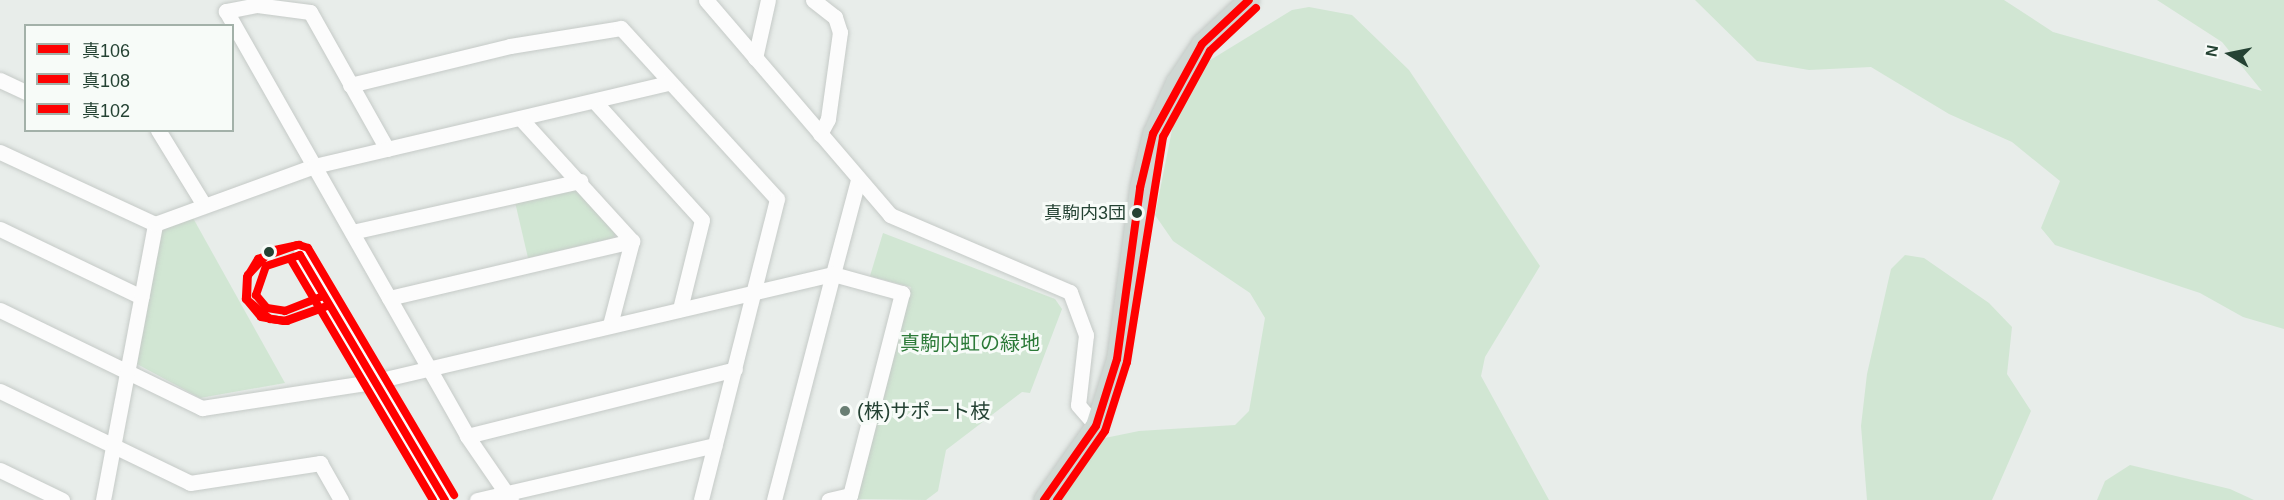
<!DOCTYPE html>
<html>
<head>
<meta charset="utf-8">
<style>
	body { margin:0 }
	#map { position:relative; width:2284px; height:500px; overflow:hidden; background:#e8edea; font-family:Arial,"Noto Sans JP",sans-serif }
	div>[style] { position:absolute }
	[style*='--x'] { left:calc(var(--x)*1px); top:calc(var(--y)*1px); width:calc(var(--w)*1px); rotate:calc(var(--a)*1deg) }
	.green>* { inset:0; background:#d1e6d3 }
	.roads { filter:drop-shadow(0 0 2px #c5cac7) drop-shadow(0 0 2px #c5cac7) }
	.minor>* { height:15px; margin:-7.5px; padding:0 7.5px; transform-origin:7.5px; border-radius:7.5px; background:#fcfcfc }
	.major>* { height:20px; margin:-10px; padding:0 10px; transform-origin:10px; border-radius:10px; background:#cfd7d3 }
	.bus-1>* { height:8px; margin:-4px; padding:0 4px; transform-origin:4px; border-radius:4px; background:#f00 }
	.bus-2>* { height:8px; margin:-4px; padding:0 4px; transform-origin:4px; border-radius:4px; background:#f00 }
	.bus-3>* { height:8px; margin:-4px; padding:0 4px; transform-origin:4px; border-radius:4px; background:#f00 }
	.dots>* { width:16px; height:16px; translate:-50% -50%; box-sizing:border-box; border:3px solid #f7fbf8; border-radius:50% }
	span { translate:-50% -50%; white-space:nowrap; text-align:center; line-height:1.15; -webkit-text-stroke:6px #f7fbf8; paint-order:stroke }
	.bus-label { font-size:18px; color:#244233 }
	.right { translate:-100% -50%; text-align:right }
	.park-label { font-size:20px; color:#2c7a38 }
	.poi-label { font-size:20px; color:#244233 }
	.left { translate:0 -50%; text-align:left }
	.legend { position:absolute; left:24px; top:24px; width:210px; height:108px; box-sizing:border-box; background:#f7fbf8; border:2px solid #a3b1a9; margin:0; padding:8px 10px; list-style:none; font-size:18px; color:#244233 }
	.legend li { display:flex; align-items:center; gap:12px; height:30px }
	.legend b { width:30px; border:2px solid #a3b1a9 }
	.north { position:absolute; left:2200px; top:24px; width:60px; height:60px; -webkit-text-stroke:4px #f7fbf8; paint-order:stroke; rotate:280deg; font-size:16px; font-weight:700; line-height:24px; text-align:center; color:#244233 }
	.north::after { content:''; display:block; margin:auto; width:21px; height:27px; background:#244233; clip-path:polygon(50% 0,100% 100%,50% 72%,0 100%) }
</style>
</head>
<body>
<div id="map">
	<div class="green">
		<div style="clip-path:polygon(1695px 0,2004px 0,2053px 32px,2262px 91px,2222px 42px,2157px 0,2284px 0,2284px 329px,2243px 317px,2200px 293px,2055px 245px,2041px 228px,2060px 181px,2012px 142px,1949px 114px,1871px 67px,1809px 70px,1757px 61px)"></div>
		<div style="clip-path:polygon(1309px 7px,1352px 15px,1409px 70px,1540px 266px,1485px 357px,1481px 376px,1549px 500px,1058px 500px,1100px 439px,1139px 431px,1235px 425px,1249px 411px,1265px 318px,1250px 293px,1173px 241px,1155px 215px,1175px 115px,1207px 62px,1292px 10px)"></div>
		<div style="clip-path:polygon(577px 189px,617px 232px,613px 238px,528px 258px,515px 202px)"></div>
		<div style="clip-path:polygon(193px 218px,285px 383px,200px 398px,137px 364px,159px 229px)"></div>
		<div style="clip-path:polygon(883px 233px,1055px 299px,1062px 309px,1030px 393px,1022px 392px,946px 450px,938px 491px,926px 500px,856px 499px,911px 287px,870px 276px)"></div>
		<div style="clip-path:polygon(1905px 255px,1924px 258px,1989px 303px,2012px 327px,2007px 374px,2031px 411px,1992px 500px,1867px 500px,1861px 426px,1867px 374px,1891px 269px)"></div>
		<div style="clip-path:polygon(2130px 465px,2230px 489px,2254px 500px,2097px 500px,2105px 481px)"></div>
	</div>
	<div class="roads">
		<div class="minor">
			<div style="--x:706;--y:0;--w:283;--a:49.4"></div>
			<div style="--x:890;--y:215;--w:196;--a:23.2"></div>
			<div style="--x:1070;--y:292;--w:46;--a:69.6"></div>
			<div style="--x:1086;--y:335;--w:70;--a:96.5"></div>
			<div style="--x:1078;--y:405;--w:28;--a:49"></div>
			<div style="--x:813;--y:0;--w:28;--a:38"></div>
			<div style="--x:835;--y:17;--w:16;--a:72"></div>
			<div style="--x:840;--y:32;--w:88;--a:97.9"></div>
			<div style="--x:828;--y:119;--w:17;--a:118"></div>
			<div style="--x:755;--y:58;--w:59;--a:-77.4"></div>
			<div style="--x:0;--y:80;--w:29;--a:25"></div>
			<div style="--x:350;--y:85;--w:165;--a:-13.7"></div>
			<div style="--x:510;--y:46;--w:112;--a:-9.2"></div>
			<div style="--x:621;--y:28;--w:231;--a:47.6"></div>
			<div style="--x:777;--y:199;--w:310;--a:104.2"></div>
			<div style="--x:595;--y:102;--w:159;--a:47.8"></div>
			<div style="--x:702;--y:220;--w:92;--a:103.9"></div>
			<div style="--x:521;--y:119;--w:165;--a:47.7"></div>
			<div style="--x:632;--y:241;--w:87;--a:104.7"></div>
			<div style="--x:158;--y:130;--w:88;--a:58.5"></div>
			<div style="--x:387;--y:149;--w:157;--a:-119.3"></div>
			<div style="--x:310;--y:12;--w:53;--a:-172.5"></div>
			<div style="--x:257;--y:5;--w:32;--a:169"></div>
			<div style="--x:226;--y:11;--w:489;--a:60.4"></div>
			<div style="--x:467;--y:436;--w:78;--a:55.5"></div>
			<div style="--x:0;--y:152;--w:171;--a:24.9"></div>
			<div style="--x:0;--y:229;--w:157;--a:25.7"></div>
			<div style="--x:352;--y:232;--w:234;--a:-12.6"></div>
			<div style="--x:300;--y:255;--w:285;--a:59.4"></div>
			<div style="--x:389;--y:298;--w:250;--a:-13.2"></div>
			<div style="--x:0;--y:310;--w:225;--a:25.9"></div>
			<div style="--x:202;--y:408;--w:172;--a:-8.7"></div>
			<div style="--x:372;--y:382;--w:473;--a:-13.2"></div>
			<div style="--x:833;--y:274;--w:97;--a:-75.1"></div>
			<div style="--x:0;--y:391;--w:211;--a:25.8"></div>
			<div style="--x:190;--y:483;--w:132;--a:-8.7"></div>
			<div style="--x:320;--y:463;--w:43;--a:60.4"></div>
			<div style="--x:467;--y:436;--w:276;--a:-14"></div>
			<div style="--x:0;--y:470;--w:69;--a:25.8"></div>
			<div style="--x:103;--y:500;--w:281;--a:-79.3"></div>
			<div style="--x:155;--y:224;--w:169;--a:-20"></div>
			<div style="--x:314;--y:166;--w:365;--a:-13.2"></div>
			<div style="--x:477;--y:500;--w:244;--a:-13"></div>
			<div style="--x:774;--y:500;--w:234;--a:-75.4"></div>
			<div style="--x:833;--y:274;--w:72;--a:15.4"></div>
			<div style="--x:902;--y:293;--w:209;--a:104.4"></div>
			<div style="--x:850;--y:495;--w:22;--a:167"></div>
		</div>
		<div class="major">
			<div style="--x:1044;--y:500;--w:90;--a:-54.9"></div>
			<div style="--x:1096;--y:426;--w:70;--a:-72.6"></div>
			<div style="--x:1117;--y:359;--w:173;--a:-82.3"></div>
			<div style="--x:1140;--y:188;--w:56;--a:-76.5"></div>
			<div style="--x:1153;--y:134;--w:56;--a:-65.7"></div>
			<div style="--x:1176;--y:83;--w:47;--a:-56.3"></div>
			<div style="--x:1202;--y:44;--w:64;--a:-43.1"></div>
		</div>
	</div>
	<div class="bus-1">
		<div style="--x:300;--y:255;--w:285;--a:59.4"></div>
		<div style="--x:300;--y:255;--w:36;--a:162"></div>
		<div style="--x:266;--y:266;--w:31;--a:109"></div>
		<div style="--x:256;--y:295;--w:17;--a:50"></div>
		<div style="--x:267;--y:308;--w:18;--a:9"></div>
		<div style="--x:285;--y:311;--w:41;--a:-21.5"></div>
		<div style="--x:1044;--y:500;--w:90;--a:-54.9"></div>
		<div style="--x:1096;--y:426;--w:70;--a:-72.6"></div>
		<div style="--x:1117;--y:359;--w:173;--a:-82.3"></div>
		<div style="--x:1140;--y:188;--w:56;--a:-76.5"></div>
		<div style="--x:1153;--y:134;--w:102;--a:-61.4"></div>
		<div style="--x:1202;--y:44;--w:64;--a:-43.1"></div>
	</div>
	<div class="bus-2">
		<div style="--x:297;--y:245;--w:41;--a:160.3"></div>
		<div style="--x:258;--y:259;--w:21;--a:121"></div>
		<div style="--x:247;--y:277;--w:22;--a:93"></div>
		<div style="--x:246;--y:299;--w:23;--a:50"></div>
		<div style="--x:261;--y:317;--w:23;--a:10"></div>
		<div style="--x:284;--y:321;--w:46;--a:-19.2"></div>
		<div style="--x:291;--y:260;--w:279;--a:59.4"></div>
		<div style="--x:1057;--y:500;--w:84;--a:-55.2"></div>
		<div style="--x:1105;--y:431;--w:72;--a:-72.3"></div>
		<div style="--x:1127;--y:362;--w:228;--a:-80.9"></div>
		<div style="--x:1163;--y:137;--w:98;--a:-61.3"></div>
		<div style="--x:1210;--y:51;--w:63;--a:-43.1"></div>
	</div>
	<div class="bus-3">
		<div style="--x:320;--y:309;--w:35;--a:160"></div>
		<div style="--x:287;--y:321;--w:17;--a:-173"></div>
		<div style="--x:270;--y:319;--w:30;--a:-140"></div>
		<div style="--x:247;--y:300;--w:25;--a:-88"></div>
		<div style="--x:248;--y:275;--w:33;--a:-47"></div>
		<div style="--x:270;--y:251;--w:30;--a:-12"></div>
		<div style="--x:299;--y:245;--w:9;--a:18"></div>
		<div style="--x:308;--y:248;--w:287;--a:59.4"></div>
	</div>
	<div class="dots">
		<div style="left:1137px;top:213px;background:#244233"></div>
		<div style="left:269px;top:252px;background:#244233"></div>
		<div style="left:845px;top:411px;background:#697e73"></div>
	</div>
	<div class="bus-label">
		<span class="right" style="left:1126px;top:213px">真駒内3団</span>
	</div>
	<div class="park-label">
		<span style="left:970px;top:343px">真駒内虹の緑地</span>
	</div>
	<div class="poi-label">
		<span class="left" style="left:857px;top:411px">(株)サポート枝</span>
	</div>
	<ul class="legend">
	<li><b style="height:8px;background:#f00"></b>真106</li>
	<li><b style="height:8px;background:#f00"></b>真108</li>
	<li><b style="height:8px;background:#f00"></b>真102</li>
	</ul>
	<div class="north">N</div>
</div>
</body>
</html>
